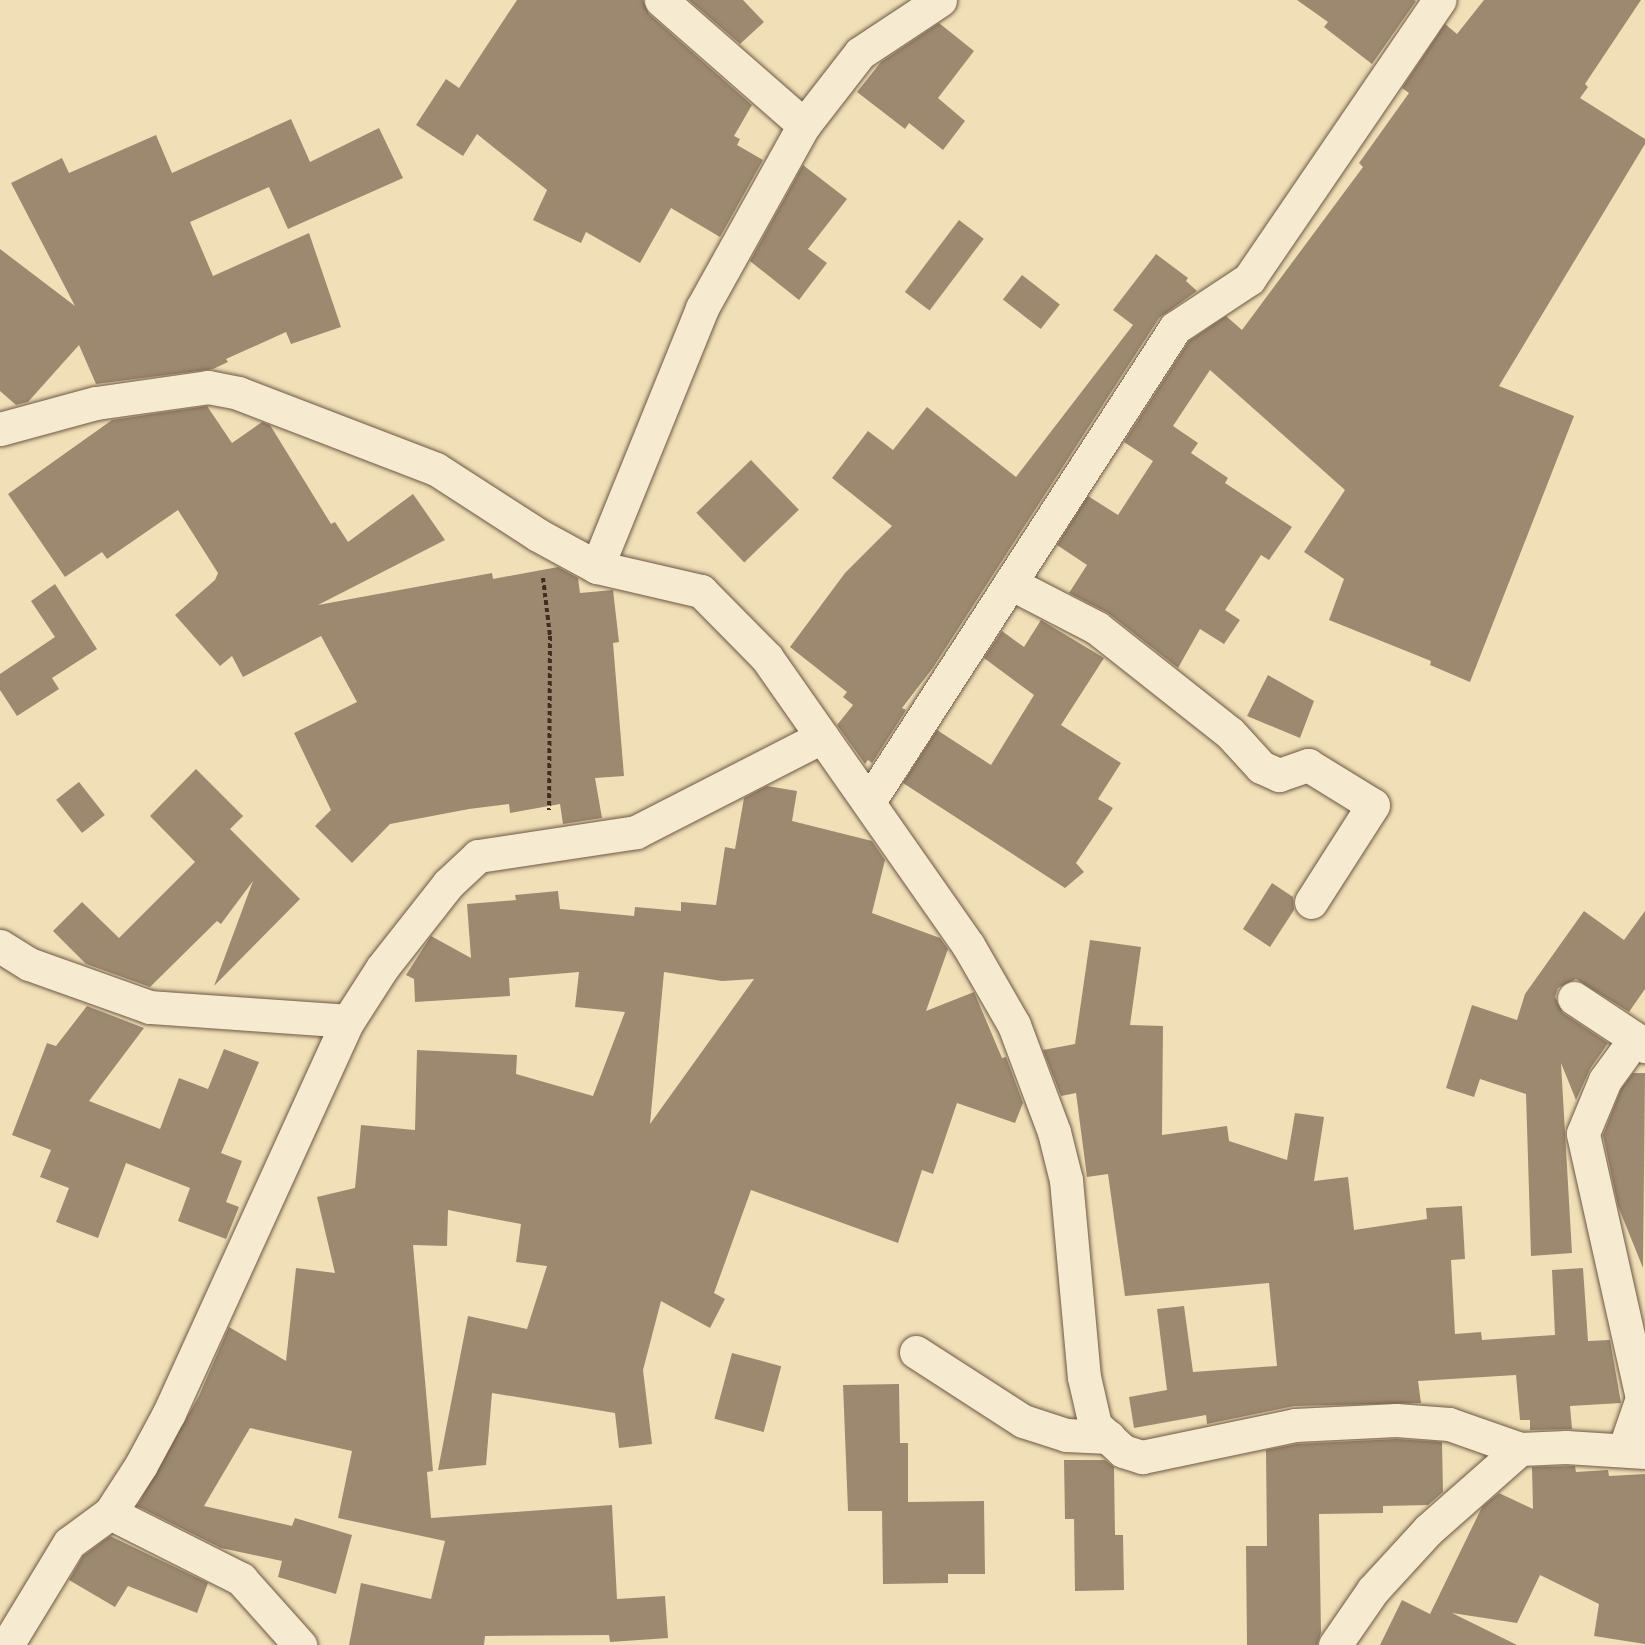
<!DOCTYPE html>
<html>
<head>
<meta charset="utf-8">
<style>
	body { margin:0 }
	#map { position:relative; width:1645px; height:1645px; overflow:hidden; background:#f1e0b7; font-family:"Gentium Book Plus",serif }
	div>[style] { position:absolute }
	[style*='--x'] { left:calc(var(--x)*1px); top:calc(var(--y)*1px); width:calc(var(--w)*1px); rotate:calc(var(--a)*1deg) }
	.building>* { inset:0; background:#9d896f; transform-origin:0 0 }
	.path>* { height:4px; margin-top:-2px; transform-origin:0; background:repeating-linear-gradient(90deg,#422b21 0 4.5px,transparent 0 7.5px) }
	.roads { filter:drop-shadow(0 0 2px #6e5846) drop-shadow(0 0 2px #6e5846) }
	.minor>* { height:33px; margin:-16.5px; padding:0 16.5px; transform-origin:16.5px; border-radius:16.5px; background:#f6ebd0 }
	span { translate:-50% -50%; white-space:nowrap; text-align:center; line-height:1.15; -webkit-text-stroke:6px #f6ebd0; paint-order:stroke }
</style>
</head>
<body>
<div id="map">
	<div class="building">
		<div style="clip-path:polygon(517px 0,643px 0,649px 14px,752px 105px,734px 136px,740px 139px,737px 145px,763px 160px,720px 237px,671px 208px,640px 263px,586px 232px,581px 243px,533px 220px,547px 190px,477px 134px,463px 156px,416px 125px,446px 79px,459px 88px)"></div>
		<div style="clip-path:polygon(689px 0,743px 0,764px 22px,740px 44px)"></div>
		<div style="clip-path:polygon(1297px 0,1414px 0,1416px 1px,1372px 64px,1324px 27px,1328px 22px)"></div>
		<div style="clip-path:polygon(1484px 0,1641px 0,1585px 84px,1588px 87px,1580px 98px,1645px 139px,1645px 144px,1499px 386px,1574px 416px,1470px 682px,1430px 665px,1431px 661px,1329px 620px,1344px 579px,1304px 552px,1345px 490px,1210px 370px,1173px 426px,1198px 443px,1191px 453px,1228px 478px,1225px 483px,1292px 527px,1269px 560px,1261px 555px,1225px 610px,1240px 620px,1224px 644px,1200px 629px,1178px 668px,1108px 613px,1069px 593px,1087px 565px,1057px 545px,1088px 496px,1118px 515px,1153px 461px,1124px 442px,1189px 341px,1226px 316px,1242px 330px,1363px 167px,1359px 163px,1409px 93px,1402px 88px,1445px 24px,1457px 34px)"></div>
		<div style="clip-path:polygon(939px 23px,974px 51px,938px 98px,965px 121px,943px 150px,909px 123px,905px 129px,857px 92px,881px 62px)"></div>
		<div style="clip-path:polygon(291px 119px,310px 162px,379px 128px,403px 178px,288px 229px,269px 187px,190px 222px,213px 276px,309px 233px,341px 327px,291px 344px,286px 332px,226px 359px,228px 362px,213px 369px,96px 384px,79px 345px,28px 402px,16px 405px,0 391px,0 249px,75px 306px,11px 183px,62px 158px,69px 173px,156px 135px,172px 173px)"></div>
		<div style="clip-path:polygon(803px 165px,847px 199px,808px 249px,827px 263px,799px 300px,750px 261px)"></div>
		<div style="left:959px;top:220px;width:31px;height:90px;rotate:37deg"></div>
		<div style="clip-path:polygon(1156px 254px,1188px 278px,1186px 281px,1197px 291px,1159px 318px,932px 669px,902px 708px,906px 710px,872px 763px,868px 760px,865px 764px,837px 725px,853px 705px,843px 697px,847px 692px,790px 647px,845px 573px,892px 526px,832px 478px,868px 431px,893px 450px,927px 407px,1016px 477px,1133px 325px,1113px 310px)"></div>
		<div style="left:1022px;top:275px;width:48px;height:31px;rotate:38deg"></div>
		<div style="clip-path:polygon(207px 406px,232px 443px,262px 422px,270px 425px,331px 524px,335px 522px,348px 542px,413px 494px,445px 540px,318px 605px,492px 573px,493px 579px,558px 567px,578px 578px,580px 593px,613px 590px,619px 642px,613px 643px,624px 776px,595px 778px,602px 818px,563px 824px,560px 804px,510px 813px,509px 804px,469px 809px,390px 824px,352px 863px,315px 826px,331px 810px,294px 733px,357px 702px,321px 636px,243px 677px,232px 656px,220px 666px,175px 615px,215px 580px,218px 573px,178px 510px,107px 559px,102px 552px,65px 577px,8px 494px,112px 420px)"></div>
		<div style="left:751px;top:460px;width:69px;height:76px;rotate:46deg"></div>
		<div style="clip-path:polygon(55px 584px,97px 649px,52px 678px,59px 689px,17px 716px,0 690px,0 674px,55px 637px,31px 601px)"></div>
		<div style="clip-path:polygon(1041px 620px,1104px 658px,1061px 725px,1121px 763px,1098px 799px,1113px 808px,1076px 863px,1084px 872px,1065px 888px,903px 783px,937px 730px,991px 765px,1034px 695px,984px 658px,1002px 631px,1024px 647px)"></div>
		<div style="clip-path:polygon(1268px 675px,1314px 701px,1300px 738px,1247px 716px)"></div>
		<div style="clip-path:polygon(196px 769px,243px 816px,230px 829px,300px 899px,214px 986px,253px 881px,221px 924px,217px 921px,150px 987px,86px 964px,53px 931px,82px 902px,119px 938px,195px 862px,150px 816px)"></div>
		<div style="left:79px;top:782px;width:42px;height:29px;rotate:52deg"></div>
		<div style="clip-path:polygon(evenodd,767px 786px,797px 791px,792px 821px,872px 841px,885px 860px,872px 913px,940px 938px,948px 949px,926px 1011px,974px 992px,1002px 1058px,1006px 1057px,1023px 1103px,1015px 1123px,957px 1103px,933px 1174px,922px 1170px,898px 1243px,751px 1190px,714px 1293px,725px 1299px,710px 1328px,661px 1301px,643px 1370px,652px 1444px,619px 1448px,615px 1413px,492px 1393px,486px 1465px,438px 1470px,468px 1316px,527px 1329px,547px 1266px,516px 1262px,521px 1224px,448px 1210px,447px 1246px,413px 1245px,433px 1471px,427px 1472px,431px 1518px,612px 1505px,617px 1599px,665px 1596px,668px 1638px,610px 1642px,609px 1635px,485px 1636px,484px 1645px,349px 1645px,361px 1583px,431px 1599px,445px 1541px,338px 1518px,352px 1451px,250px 1428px,204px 1506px,292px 1526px,295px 1518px,352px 1535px,336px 1594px,278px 1577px,282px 1561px,221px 1548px,137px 1506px,199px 1396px,229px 1327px,286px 1361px,296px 1268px,335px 1273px,317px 1197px,355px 1188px,361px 1125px,415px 1130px,417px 1050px,517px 1055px,516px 1074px,593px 1096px,625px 1012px,575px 1007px,579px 972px,509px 978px,510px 996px,415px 1002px,414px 979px,406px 975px,431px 936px,471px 958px,467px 904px,516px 900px,515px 895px,558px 891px,560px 909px,634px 916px,635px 907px,681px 911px,681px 902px,716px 905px,725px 847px,735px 849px,744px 798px,767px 786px,664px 972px,722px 981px,754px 979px,650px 1124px,664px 972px)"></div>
		<div style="clip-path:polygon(1272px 883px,1293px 897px,1294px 910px,1270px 947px,1243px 929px)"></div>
		<div style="clip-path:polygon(1584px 911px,1624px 940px,1645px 911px,1645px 989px,1629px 1012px,1576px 979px,1558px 988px,1555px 997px,1563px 1013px,1608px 1043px,1590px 1069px,1576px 1100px,1561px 1063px,1572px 1253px,1531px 1256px,1526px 1094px,1480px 1079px,1474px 1097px,1446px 1088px,1472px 1005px,1517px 1020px,1525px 994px)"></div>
		<div style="clip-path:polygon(1090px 940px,1141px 947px,1130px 1025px,1163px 1026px,1162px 1135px,1227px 1126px,1229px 1141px,1287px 1160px,1295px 1113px,1324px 1117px,1314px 1181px,1348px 1177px,1354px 1230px,1427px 1219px,1426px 1208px,1462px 1206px,1465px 1259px,1451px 1260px,1455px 1334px,1481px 1332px,1482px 1340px,1555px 1335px,1552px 1270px,1583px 1268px,1588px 1341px,1610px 1340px,1621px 1403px,1570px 1406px,1572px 1429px,1530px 1430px,1530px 1420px,1520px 1420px,1516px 1375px,1418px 1381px,1421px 1403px,1294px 1406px,1207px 1424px,1206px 1415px,1134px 1428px,1129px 1397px,1167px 1390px,1157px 1309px,1184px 1306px,1193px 1372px,1277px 1366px,1269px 1283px,1125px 1296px,1108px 1174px,1087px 1177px,1076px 1093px,1061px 1096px,1043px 1050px,1075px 1044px)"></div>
		<div style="clip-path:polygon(87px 1006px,144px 1028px,89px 1101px,160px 1129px,179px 1078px,208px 1089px,224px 1049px,259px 1062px,221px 1153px,242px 1161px,226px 1202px,239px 1207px,226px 1239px,178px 1221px,190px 1188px,126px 1163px,98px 1238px,56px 1222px,69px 1188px,40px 1177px,51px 1150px,12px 1135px,47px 1043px,56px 1046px)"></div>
		<div style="clip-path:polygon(1633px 1073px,1645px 1073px,1643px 1268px,1618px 1206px,1603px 1135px,1621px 1089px)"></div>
		<div style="left:732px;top:1353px;width:51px;height:68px;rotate:15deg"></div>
		<div style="clip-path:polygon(899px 1384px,900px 1443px,908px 1443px,908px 1502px,984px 1501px,985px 1574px,948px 1574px,948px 1583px,883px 1584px,882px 1511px,848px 1511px,843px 1385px)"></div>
		<div style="clip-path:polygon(1396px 1439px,1442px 1442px,1443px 1492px,1428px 1505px,1383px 1506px,1383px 1513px,1319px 1514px,1321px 1633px,1317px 1645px,1247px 1645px,1246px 1546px,1267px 1546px,1266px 1450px,1297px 1444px)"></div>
		<div style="clip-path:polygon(1064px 1460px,1105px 1460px,1114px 1467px,1115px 1535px,1123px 1535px,1124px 1590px,1075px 1591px,1074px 1519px,1065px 1519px)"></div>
		<div style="clip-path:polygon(1575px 1466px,1576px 1472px,1608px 1470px,1609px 1476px,1645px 1474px,1645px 1644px,1594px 1636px,1599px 1604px,1540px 1575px,1517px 1623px,1452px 1613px,1517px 1645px,1380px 1645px,1402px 1600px,1430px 1614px,1482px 1507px,1499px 1493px,1533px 1509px,1532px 1467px)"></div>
		<div style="clip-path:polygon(110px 1536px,208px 1583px,197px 1613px,128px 1586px,115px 1607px,69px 1580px,83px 1556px)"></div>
	</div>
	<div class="path">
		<div style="--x:543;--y:578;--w:58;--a:83.1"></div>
		<div style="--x:550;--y:636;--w:174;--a:90.3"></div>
	</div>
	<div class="roads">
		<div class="minor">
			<div style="--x:661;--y:0;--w:190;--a:41.2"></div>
			<div style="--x:0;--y:429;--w:99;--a:-15.2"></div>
			<div style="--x:96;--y:403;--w:113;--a:-8.1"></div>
			<div style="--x:208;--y:387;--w:31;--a:11"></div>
			<div style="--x:238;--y:393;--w:212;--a:21"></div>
			<div style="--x:436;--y:469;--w:121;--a:32.9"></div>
			<div style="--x:538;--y:535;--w:67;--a:28.5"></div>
			<div style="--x:597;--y:567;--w:107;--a:13"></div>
			<div style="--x:701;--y:591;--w:94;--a:45.4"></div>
			<div style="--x:767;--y:658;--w:350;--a:55"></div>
			<div style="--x:968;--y:945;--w:92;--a:60.1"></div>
			<div style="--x:1014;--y:1025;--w:114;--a:69.5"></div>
			<div style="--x:1054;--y:1132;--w:49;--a:76"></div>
			<div style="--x:1066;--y:1180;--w:198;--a:84.8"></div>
			<div style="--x:1084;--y:1377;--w:49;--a:77.1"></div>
			<div style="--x:1095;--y:1425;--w:38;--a:43"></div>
			<div style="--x:1123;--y:1451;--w:20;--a:18"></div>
			<div style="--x:1142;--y:1457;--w:156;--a:-11.8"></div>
			<div style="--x:1295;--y:1425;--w:101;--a:-2.8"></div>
			<div style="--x:1396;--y:1420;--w:53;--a:4.3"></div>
			<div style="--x:1449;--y:1424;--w:75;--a:19.4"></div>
			<div style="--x:597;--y:567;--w:279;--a:-67.9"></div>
			<div style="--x:702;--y:308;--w:210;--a:-60.9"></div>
			<div style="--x:804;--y:125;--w:91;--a:-52.1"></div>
			<div style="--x:860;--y:53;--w:96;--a:-33.5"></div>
			<div style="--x:1010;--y:583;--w:98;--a:27.3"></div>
			<div style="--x:1097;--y:628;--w:169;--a:38.3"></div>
			<div style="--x:1230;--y:733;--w:46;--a:47.6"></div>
			<div style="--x:1261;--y:767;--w:20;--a:24"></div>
			<div style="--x:1279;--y:775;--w:31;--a:-19"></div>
			<div style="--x:1308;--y:765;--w:76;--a:31.6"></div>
			<div style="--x:1373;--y:805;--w:115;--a:122.6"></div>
			<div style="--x:870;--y:800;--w:562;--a:-57.13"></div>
			<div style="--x:1175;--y:328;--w:89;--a:-33.5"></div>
			<div style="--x:1249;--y:279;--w:338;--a:-55.7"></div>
			<div style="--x:0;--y:946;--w:34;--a:32"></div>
			<div style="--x:29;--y:964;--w:128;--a:19.6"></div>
			<div style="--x:150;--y:1007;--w:198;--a:4"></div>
			<div style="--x:1574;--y:998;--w:78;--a:33.5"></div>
			<div style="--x:916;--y:1352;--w:127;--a:32.8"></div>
			<div style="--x:1023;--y:1421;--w:45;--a:18"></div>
			<div style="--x:1066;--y:1435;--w:43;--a:2.7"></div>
			<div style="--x:1624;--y:1450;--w:55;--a:-70.9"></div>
			<div style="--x:1642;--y:1398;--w:271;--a:-102.6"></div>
			<div style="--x:1583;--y:1133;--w:57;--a:-67.5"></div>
			<div style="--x:1605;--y:1080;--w:41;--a:-54"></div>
			<div style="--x:1629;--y:1047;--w:12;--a:-31"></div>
			<div style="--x:1639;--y:1041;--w:8;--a:40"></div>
			<div style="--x:110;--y:1513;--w:147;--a:26.7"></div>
			<div style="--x:241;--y:1579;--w:89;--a:48.2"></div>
			<div style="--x:7;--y:1645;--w:119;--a:-58.7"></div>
			<div style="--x:69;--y:1543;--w:51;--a:-36.2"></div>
			<div style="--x:110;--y:1513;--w:57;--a:-57.1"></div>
			<div style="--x:141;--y:1465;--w:59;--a:-61.7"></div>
			<div style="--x:169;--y:1413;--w:431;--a:-65.5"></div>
			<div style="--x:348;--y:1021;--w:63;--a:-57.3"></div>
			<div style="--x:382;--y:968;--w:107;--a:-51.8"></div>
			<div style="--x:448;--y:884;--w:41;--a:-43"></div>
			<div style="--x:478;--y:856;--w:160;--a:-8.6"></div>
			<div style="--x:636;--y:832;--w:209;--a:-27.1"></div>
			<div style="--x:1335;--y:1645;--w:67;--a:-55.4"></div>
			<div style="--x:1373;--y:1590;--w:81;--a:-47.5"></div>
			<div style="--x:1428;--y:1530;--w:123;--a:-41.4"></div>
			<div style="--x:1520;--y:1449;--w:46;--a:-2.5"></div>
			<div style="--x:1566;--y:1447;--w:79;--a:3.6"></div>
		</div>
	</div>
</div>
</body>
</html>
